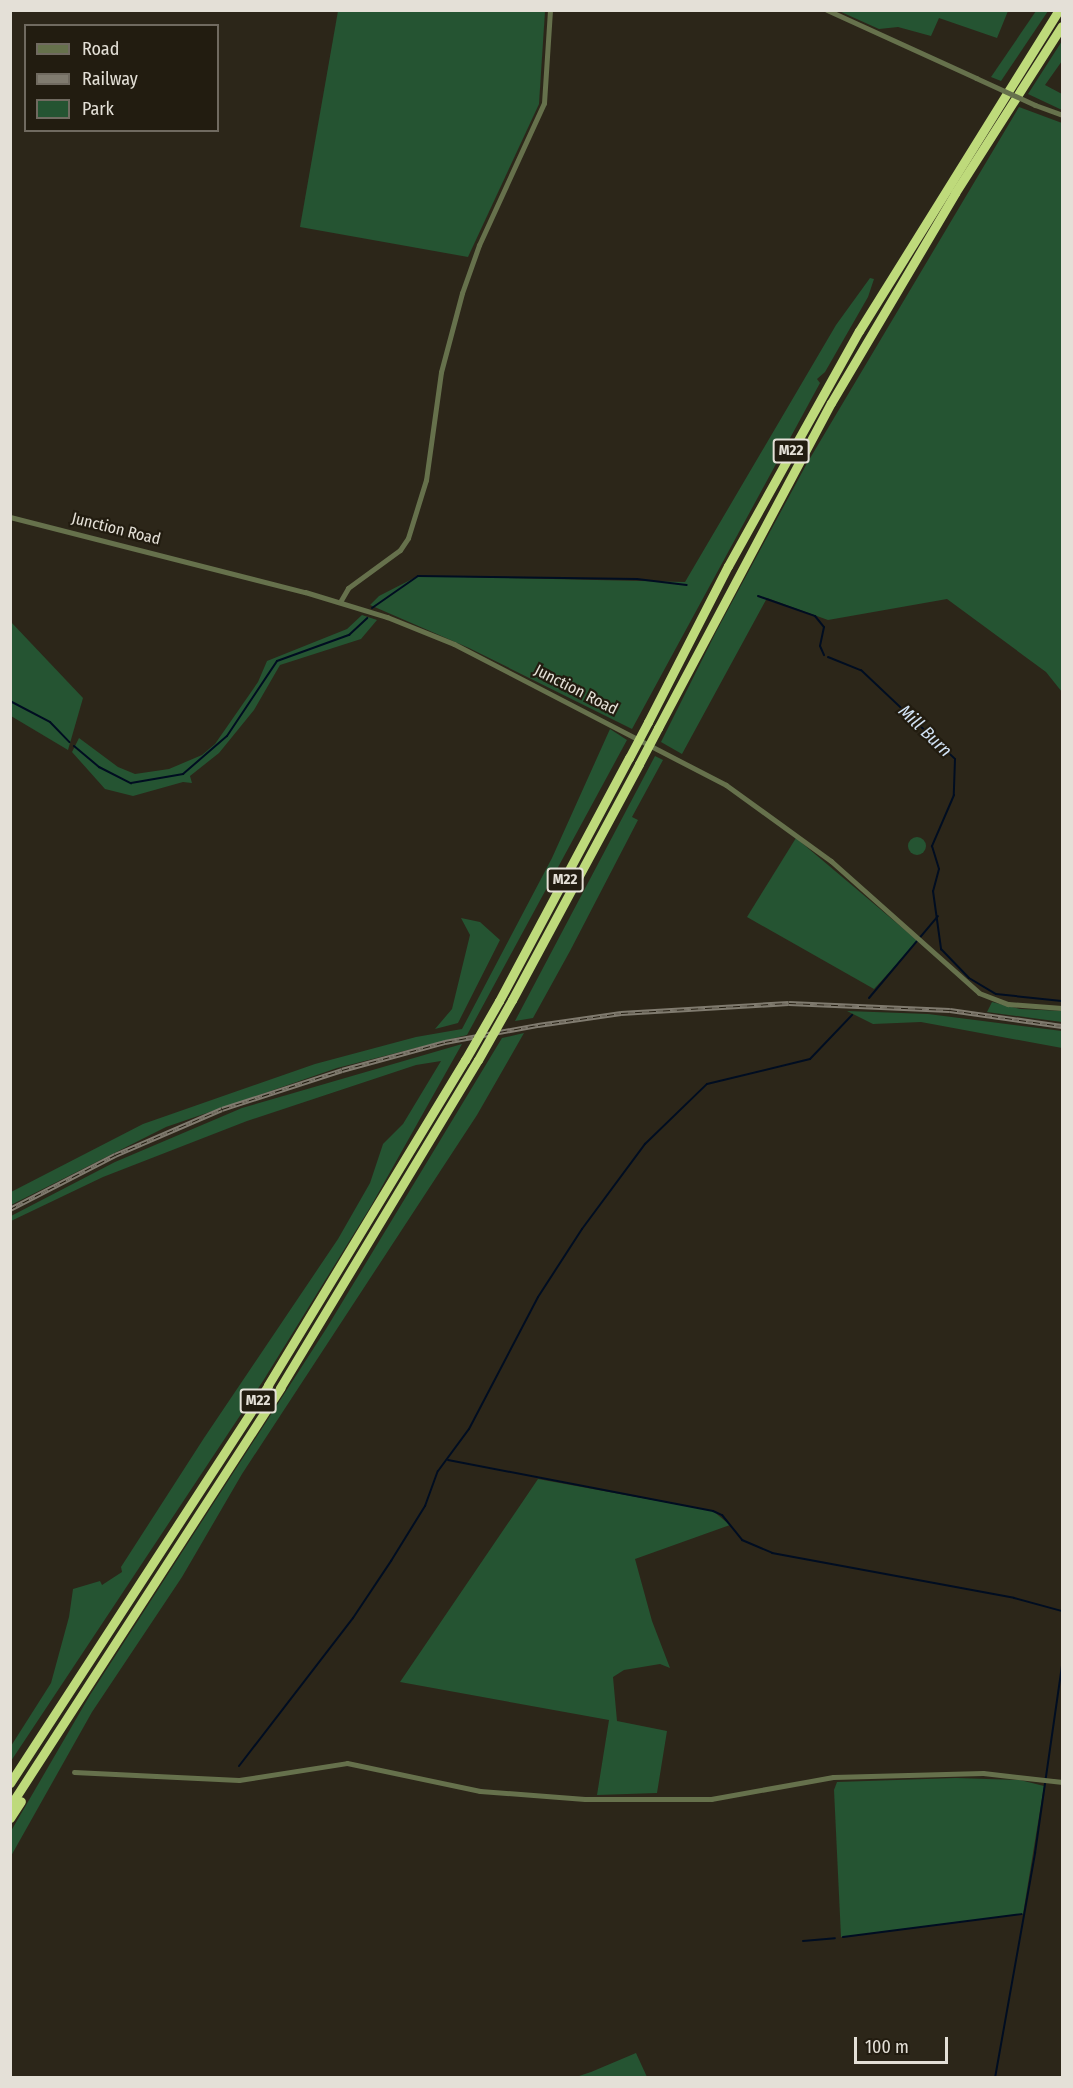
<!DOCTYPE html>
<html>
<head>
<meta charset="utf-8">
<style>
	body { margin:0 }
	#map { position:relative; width:1073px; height:2088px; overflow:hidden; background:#2c2619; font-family:"Fira Sans Condensed",sans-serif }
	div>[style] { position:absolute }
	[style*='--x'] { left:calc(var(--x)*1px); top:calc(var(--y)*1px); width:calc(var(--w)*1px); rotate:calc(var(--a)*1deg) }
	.green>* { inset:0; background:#255432 }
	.round { border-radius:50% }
	.stream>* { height:2px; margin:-1px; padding:0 1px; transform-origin:1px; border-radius:1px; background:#000d21 }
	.minor>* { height:5px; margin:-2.5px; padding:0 2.5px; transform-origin:2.5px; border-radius:2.5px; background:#66714c }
	.motorway>* { height:9px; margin:-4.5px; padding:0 4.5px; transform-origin:4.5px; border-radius:4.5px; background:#beda7b }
	.rail>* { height:4.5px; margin-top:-2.25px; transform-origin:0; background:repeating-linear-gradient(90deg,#221c10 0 7px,#807b6f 0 14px); box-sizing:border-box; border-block:2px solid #807b6f }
	.minor-bridge>* { height:5px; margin:-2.5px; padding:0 2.5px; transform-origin:2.5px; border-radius:2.5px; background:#66714c }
	.motorway-bridge>* { height:9px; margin:-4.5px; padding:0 4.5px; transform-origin:4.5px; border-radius:4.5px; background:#beda7b }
	span { translate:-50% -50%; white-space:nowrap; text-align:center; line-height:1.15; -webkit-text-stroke:4.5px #221c10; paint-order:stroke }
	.shield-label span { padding:2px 4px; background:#221c10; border:2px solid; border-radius:4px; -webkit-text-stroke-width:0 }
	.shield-label { font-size:15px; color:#e4e0d7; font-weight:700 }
	.street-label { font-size:16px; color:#e4e0d7 }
	.water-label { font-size:18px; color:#d1e2f4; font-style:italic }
	.frame { position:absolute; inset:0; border:12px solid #e4e0d7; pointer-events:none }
	.legend { position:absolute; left:24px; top:24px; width:195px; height:108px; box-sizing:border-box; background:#221c10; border:2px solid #706a60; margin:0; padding:8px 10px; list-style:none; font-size:18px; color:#e4e0d7 }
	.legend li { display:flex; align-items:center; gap:12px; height:30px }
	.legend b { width:30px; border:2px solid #706a60 }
	.scale { position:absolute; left:854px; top:2037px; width:94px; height:27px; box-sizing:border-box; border:3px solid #e4e0d7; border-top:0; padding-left:8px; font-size:18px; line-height:21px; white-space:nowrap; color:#e4e0d7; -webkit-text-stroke:4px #221c10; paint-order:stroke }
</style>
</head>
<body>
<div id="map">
	<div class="green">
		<div style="clip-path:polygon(338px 11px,545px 11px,539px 104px,468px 257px,300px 227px)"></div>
		<div style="clip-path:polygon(839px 11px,1008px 11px,997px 38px,939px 18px,931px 36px,898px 27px,879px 29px)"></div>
		<div style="clip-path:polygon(1036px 11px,1048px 11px,1001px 81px,991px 77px)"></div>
		<div style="clip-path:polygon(1062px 41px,1062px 61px,1045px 85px,1062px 94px,1062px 110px,1028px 94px)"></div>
		<div style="clip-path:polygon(1019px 107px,1062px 123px,1062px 692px,1046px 672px,947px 599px,828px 620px,767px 598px,682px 754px,661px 742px,717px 630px,806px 465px)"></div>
		<div style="clip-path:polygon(870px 278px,874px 279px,868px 297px,825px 372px,817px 379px,820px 383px,632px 729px,469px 648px,370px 605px,379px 596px,418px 576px,685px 582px,836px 325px)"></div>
		<div style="clip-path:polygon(362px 615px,377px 620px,361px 639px,280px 665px,254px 710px,219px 753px,190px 776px,192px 783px,183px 782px,133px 796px,105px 789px,72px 752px,79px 738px,118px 767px,135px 774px,169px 769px,202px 755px,215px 744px,258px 682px,267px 661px,347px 629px)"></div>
		<div style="clip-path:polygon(11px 622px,83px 698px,68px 750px,11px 716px)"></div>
		<div style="clip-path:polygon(610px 729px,627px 740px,467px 1035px,337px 1068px,166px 1127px,11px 1205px,11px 1192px,143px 1124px,315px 1064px,416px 1037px,462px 1029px,552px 858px)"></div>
		<div style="clip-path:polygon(655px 756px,663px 760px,632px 817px,638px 820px,570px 951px,533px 1018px,515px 1021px)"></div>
		<div class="round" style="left:908px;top:837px;width:18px;height:18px"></div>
		<div style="clip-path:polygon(796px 838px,918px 941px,874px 989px,747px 917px)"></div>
		<div style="clip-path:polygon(461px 918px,480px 922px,500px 940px,458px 1023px,435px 1029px,452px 1009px,470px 935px)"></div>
		<div style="clip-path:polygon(992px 1002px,1020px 1009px,1062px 1011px,1062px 1022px,987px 1012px)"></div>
		<div style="clip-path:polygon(847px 1011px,928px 1014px,1062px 1031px,1062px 1048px,921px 1022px,873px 1024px)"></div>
		<div style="clip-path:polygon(524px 1033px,477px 1115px,242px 1474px,182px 1577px,92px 1712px,11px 1856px,11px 1831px,90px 1695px,326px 1329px,502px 1038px)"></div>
		<div style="clip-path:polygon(462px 1044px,371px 1206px,263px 1381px,11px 1761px,11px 1746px,51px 1683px,69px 1617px,73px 1589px,100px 1581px,102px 1585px,122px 1572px,121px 1567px,204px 1438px,338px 1239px,370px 1183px,383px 1144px,403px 1124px,441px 1061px,416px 1065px,247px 1121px,103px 1177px,11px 1221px,11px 1216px,115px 1162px,242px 1108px)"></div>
		<div style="clip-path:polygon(538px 1479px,713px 1511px,730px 1525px,635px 1559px,652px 1621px,670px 1668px,660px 1664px,624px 1670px,613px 1677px,617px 1721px,667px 1731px,657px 1793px,597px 1795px,609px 1720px,400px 1682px)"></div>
		<div style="clip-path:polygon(956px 1778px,1020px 1780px,1044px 1786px,1023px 1914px,841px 1937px,834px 1790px,837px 1782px)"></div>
		<div style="clip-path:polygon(636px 2053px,647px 2077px,576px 2077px,591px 2072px)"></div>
	</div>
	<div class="stream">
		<div style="--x:758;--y:596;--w:60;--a:19.3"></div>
		<div style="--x:815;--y:616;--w:14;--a:51"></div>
		<div style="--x:824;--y:627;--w:19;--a:102"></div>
		<div style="--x:820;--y:646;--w:10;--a:66"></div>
		<div style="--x:372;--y:608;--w:56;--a:-34.8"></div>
		<div style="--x:418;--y:576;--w:219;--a:0.8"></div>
		<div style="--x:637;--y:579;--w:50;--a:6.8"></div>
		<div style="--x:828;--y:657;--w:35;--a:22"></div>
		<div style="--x:861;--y:670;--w:129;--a:43.4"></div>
		<div style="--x:955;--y:759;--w:36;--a:92"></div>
		<div style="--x:954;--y:795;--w:56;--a:113.3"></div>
		<div style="--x:932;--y:846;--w:24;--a:73"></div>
		<div style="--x:939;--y:869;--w:23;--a:105"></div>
		<div style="--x:933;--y:891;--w:59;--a:82.1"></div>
		<div style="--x:941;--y:949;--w:40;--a:46"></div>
		<div style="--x:969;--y:978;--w:31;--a:31"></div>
		<div style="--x:996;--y:994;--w:66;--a:6.1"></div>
		<div style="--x:10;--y:701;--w:45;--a:27.7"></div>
		<div style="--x:50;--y:722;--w:28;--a:46"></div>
		<div style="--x:74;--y:746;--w:33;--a:40"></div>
		<div style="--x:99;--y:767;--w:36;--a:27"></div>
		<div style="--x:131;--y:783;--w:53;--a:-9.8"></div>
		<div style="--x:183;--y:774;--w:58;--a:-40.8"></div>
		<div style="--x:227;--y:736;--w:90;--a:-56.3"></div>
		<div style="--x:277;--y:661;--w:77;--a:-19.9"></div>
		<div style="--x:349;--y:635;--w:25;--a:-43"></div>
		<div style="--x:869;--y:998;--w:107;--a:-49.9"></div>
		<div style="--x:448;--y:1460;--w:270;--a:10.9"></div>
		<div style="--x:713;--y:1511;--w:10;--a:24"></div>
		<div style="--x:722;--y:1515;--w:32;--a:51"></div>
		<div style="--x:742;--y:1540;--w:33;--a:23"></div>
		<div style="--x:772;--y:1553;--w:246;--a:10.5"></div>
		<div style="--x:1014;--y:1598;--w:50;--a:15.2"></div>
		<div style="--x:239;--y:1766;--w:187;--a:-52.4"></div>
		<div style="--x:353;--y:1618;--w:69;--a:-56.3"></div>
		<div style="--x:391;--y:1561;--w:65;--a:-58.3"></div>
		<div style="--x:425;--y:1506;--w:37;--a:-70"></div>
		<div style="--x:438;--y:1471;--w:52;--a:-53.6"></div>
		<div style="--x:469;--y:1429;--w:149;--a:-62.4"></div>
		<div style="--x:538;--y:1297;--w:81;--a:-57.1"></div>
		<div style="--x:582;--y:1229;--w:106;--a:-53.5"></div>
		<div style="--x:645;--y:1144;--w:86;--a:-44.1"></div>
		<div style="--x:707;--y:1084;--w:106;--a:-13.6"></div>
		<div style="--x:810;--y:1059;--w:61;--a:-46.3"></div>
		<div style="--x:843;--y:1937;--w:180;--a:-7.3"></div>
		<div style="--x:803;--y:1941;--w:32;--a:-5"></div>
		<div style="--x:995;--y:2078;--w:229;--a:-79.9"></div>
		<div style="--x:1035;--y:1853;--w:189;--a:-81.8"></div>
	</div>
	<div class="minor">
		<div style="--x:827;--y:10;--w:164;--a:24.5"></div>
		<div style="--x:1035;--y:105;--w:29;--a:20"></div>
		<div style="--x:10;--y:517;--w:304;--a:14.3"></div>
		<div style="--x:305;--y:592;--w:86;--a:17"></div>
		<div style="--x:387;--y:617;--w:72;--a:21.9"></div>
		<div style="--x:454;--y:644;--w:306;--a:27.4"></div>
		<div style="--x:726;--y:785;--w:130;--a:35.9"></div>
		<div style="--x:831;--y:861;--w:198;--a:41.7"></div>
		<div style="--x:979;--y:993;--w:31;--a:21"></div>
		<div style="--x:1008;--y:1004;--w:54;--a:4.2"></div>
		<div style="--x:340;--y:602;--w:16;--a:-60"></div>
		<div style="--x:348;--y:588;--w:64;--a:-36.2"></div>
		<div style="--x:400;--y:550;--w:14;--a:-56"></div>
		<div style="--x:408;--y:538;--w:61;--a:-72.8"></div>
		<div style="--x:426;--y:480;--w:109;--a:-82.1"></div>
		<div style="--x:441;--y:372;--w:82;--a:-75.1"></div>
		<div style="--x:462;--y:293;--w:51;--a:-70.5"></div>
		<div style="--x:479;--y:245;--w:156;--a:-65.4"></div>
		<div style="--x:544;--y:103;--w:93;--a:-86.3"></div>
		<div style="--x:74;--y:1772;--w:165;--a:2.8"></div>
		<div style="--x:239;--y:1780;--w:109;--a:-8.9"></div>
		<div style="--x:347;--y:1763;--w:136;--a:11.9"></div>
		<div style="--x:480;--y:1791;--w:105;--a:4.4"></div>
		<div style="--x:585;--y:1799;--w:126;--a:0"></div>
		<div style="--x:711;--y:1799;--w:124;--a:-10.2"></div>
		<div style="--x:833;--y:1777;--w:150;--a:-1.5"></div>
		<div style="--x:983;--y:1773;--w:80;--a:6.5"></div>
	</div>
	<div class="motorway">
		<div style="--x:648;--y:722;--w:175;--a:-62.9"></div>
		<div style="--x:728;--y:566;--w:269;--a:-60.9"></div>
		<div style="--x:859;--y:331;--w:378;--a:-58.1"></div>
		<div style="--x:658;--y:728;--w:368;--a:-62"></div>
		<div style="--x:831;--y:403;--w:244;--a:-59.4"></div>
		<div style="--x:955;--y:193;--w:198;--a:-57.4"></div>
		<div style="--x:512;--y:1000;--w:268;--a:-61.7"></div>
		<div style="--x:499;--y:1001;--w:276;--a:-61.9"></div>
		<div style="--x:10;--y:1783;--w:474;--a:-57"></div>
		<div style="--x:268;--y:1385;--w:380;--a:-58.8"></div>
		<div style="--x:10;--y:1806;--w:498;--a:-57.1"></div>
		<div style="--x:280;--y:1388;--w:383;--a:-58.9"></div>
		<div style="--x:10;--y:1818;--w:20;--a:-57"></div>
	</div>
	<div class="rail">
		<div style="--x:10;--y:1209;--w:118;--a:-27.2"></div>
		<div style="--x:115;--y:1155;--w:116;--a:-23.3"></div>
		<div style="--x:222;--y:1109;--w:126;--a:-18"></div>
		<div style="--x:342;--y:1070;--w:107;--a:-15.2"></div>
		<div style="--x:445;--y:1042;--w:95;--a:-10.4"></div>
		<div style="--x:538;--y:1025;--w:84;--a:-8.2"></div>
		<div style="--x:621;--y:1013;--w:168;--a:-3.4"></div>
		<div style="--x:789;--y:1003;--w:161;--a:2.5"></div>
		<div style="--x:950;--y:1010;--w:113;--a:8.1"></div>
	</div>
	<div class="minor-bridge">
		<div style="--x:976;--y:78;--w:65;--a:24.6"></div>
	</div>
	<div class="motorway-bridge">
		<div style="--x:629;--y:758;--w:41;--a:-62.2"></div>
		<div style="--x:639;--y:764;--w:41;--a:-62.2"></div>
		<div style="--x:465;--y:1060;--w:68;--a:-60"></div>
		<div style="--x:478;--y:1060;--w:69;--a:-60.5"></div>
	</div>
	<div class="shield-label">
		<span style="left:791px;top:451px">M22</span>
		<span style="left:565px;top:880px">M22</span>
		<span style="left:258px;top:1401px">M22</span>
	</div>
	<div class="street-label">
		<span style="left:116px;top:529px;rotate:14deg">Junction Road</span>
		<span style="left:576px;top:690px;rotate:27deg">Junction Road</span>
	</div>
	<div class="water-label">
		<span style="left:925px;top:731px;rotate:44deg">Mill Burn</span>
	</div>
	<div class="frame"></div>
	<ul class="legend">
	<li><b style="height:8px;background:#66714c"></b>Road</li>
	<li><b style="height:8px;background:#807b6f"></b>Railway</li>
	<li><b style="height:16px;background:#255432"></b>Park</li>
	</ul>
	<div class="scale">100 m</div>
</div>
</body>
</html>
